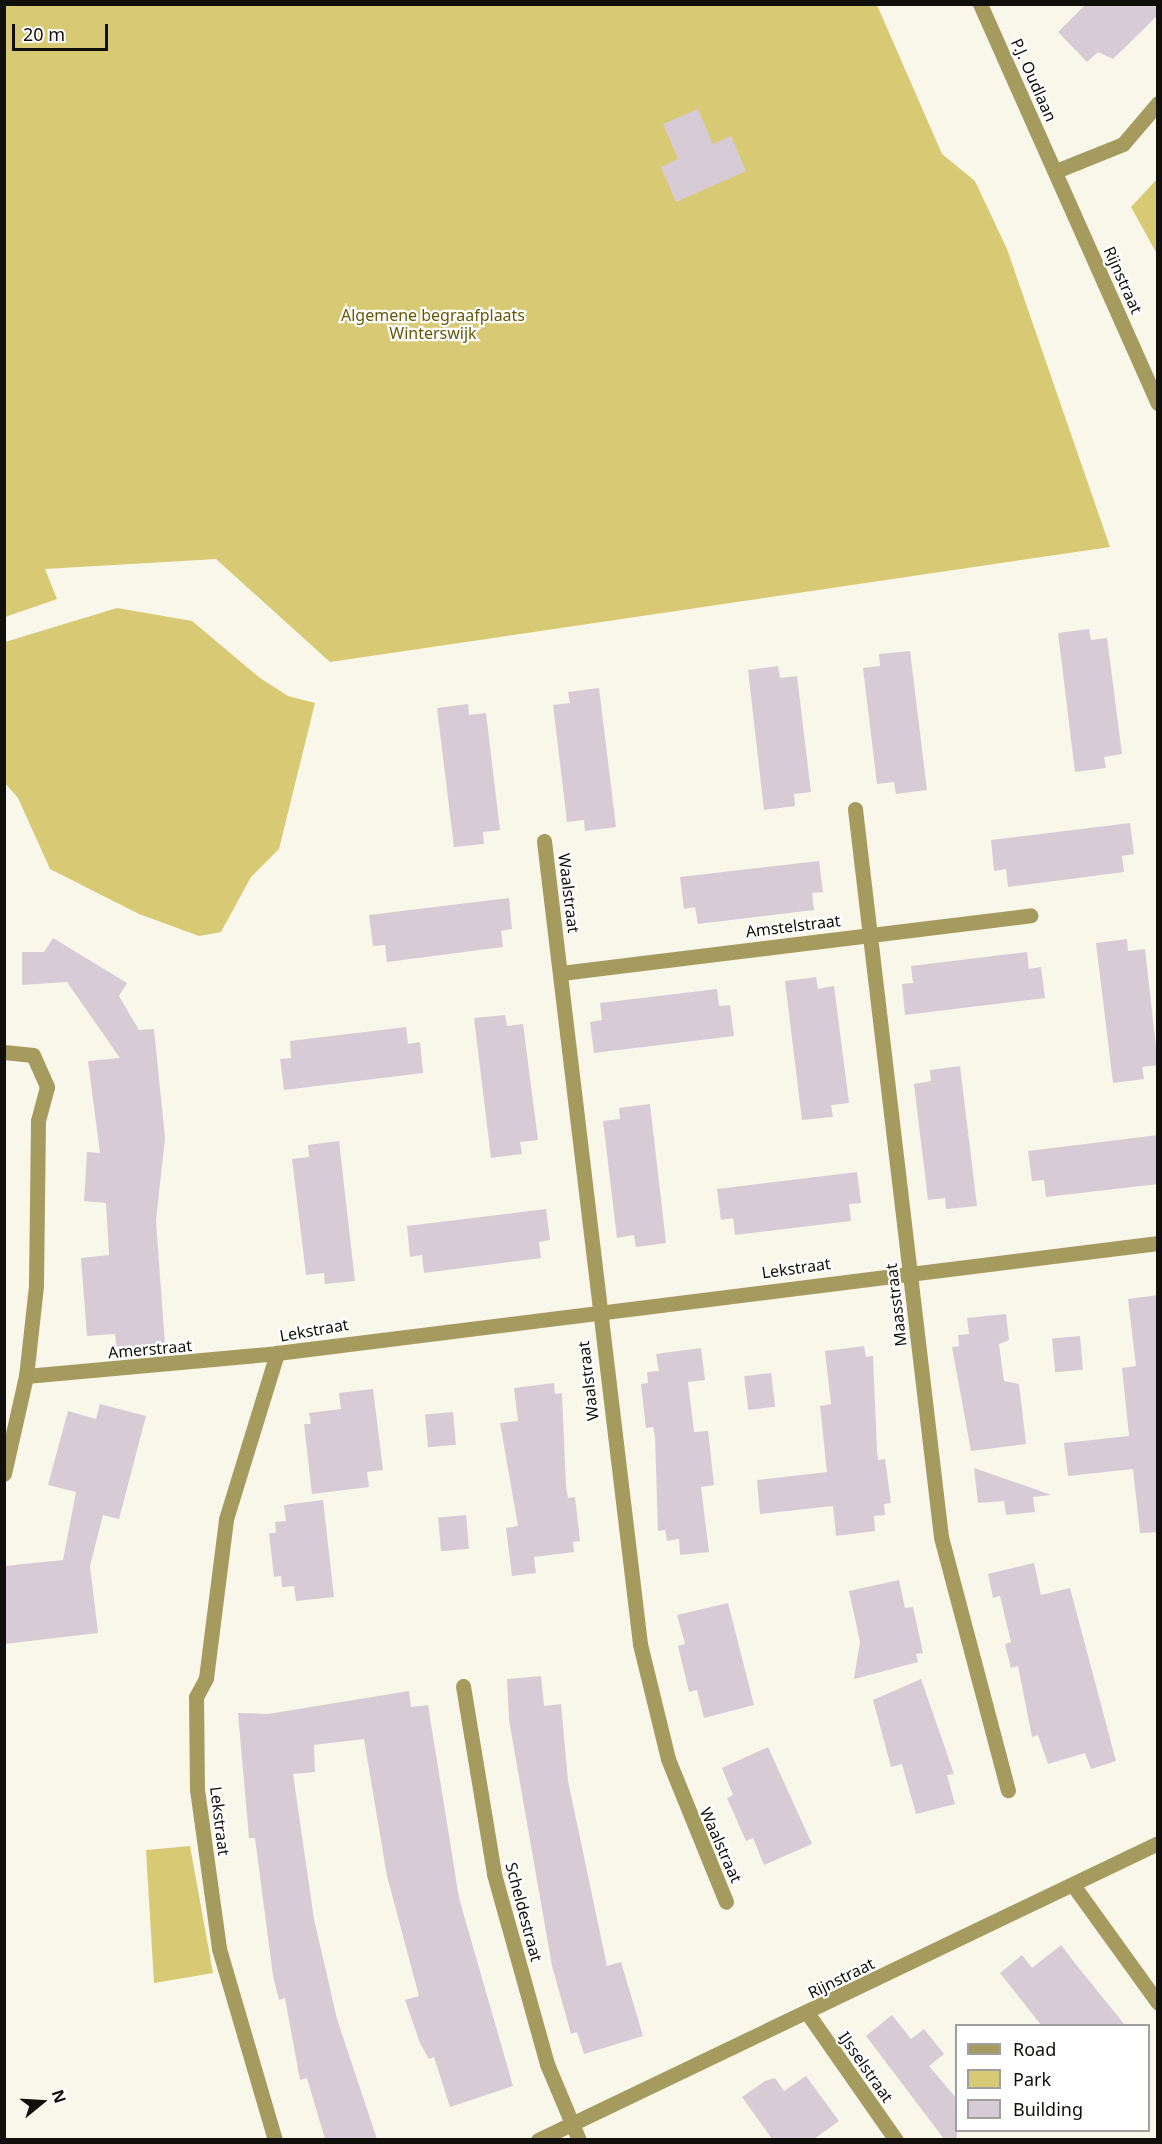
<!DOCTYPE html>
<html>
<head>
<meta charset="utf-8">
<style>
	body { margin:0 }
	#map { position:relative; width:1162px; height:2144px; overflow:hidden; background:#f9f7ea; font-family:"Noto Sans",sans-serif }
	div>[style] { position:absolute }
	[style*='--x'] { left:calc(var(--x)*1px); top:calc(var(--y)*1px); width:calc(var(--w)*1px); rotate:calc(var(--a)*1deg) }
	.green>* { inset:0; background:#d8c975 }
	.building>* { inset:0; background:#d7ccd6; transform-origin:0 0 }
	.minor>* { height:15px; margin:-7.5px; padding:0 7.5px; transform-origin:7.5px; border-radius:7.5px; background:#a69b5e }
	span { translate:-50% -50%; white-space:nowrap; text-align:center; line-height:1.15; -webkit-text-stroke:4.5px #fff; paint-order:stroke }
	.street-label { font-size:16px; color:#100f0b }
	.park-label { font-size:16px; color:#655808 }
	.frame { position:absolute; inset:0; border:6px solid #100f0b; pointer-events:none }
	.legend { position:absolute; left:955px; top:2024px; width:195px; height:108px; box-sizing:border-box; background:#fff; border:2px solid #9f9f9d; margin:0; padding:8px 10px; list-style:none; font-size:18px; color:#100f0b }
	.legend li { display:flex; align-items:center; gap:12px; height:30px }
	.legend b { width:30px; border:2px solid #9f9f9d }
	.north { position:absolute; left:12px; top:2072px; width:60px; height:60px; -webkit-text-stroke:4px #fff; paint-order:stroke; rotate:72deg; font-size:16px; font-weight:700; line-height:24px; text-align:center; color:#100f0b }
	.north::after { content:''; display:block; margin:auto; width:21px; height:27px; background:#100f0b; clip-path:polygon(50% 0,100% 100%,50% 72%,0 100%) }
	.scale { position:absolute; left:12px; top:24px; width:96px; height:27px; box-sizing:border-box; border:3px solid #100f0b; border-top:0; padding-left:8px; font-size:18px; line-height:21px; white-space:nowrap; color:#100f0b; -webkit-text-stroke:4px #fff; paint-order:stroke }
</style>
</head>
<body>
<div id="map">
	<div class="green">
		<div style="clip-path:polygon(5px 5px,877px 5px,942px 154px,975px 181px,1007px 249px,1110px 547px,330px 662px,216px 559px,45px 569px,57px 599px,5px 617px)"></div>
		<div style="clip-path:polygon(1157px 179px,1157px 254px,1131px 207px)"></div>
		<div style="clip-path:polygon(117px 608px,192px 621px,260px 678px,288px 696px,315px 703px,279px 849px,251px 877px,221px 932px,199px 936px,139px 914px,50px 869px,18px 798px,5px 783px,5px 642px)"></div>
		<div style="clip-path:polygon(190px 1846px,213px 1973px,154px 1983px,146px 1850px)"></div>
	</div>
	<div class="building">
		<div style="clip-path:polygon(1086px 4px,1158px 4px,1158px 15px,1113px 59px,1098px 52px,1087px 62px,1058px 32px)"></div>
		<div style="clip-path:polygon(698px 109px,713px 144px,731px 136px,746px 171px,676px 202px,661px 167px,678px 159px,663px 124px)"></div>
		<div style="clip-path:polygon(1089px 629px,1091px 640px,1107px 638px,1122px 754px,1104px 757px,1106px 768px,1075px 772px,1058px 633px)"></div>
		<div style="clip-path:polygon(910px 651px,927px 790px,896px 794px,894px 782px,877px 784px,863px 668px,880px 666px,879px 654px)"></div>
		<div style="clip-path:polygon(778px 666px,780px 678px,797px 676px,811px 792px,794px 794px,795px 806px,764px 810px,748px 670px)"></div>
		<div style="clip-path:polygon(599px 688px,616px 827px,585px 831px,584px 820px,567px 822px,553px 705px,570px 703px,568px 692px)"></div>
		<div style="clip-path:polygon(468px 704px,469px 715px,486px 713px,500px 830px,483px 832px,484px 844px,454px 847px,437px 708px)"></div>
		<div style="clip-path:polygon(1130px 823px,1134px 854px,1122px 856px,1124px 872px,1008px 887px,1006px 869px,994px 871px,991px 840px)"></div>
		<div style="clip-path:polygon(819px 861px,823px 892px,812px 893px,814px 910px,698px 924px,695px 907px,684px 909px,680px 877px)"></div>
		<div style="clip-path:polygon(509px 898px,512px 929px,501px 931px,503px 947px,387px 962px,385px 945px,373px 946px,369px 915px)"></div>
		<div style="clip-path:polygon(53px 938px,127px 983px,119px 996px,139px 1030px,154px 1029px,165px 1138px,156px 1221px,165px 1345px,117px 1349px,115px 1334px,87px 1336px,81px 1258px,109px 1255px,106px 1203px,84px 1201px,87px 1152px,100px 1153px,88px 1061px,120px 1058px,67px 982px,22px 985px,22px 952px,44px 952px)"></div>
		<div style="clip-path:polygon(1127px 939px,1128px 951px,1145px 949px,1158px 1065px,1142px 1067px,1144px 1079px,1113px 1083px,1096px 943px)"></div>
		<div style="clip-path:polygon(1027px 952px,1029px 969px,1041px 967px,1045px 998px,905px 1015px,902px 984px,913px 983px,911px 966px)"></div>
		<div style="clip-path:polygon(816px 977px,818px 989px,834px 986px,849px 1103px,831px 1105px,833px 1117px,802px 1120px,785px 981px)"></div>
		<div style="clip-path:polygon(717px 989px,719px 1006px,730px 1005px,734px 1036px,594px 1053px,590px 1022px,602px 1020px,600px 1003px)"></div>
		<div style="clip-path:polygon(505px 1015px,507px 1026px,523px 1024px,538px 1140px,520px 1142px,522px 1154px,491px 1158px,474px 1018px)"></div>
		<div style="clip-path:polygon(406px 1027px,408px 1044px,420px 1042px,423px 1073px,284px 1090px,280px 1059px,291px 1058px,290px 1041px)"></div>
		<div style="clip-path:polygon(960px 1066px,977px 1206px,946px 1209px,945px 1198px,928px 1200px,914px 1084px,931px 1081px,930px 1070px)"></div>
		<div style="clip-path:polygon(650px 1104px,666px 1243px,636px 1247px,634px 1235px,617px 1238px,603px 1121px,620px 1119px,619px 1108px)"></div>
		<div style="clip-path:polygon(1158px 1135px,1158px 1184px,1046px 1197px,1044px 1180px,1032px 1181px,1028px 1151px)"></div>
		<div style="clip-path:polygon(339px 1141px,355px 1281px,325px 1284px,324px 1273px,306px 1275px,292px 1159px,309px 1157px,308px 1145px)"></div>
		<div style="clip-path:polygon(857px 1172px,861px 1203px,849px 1204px,851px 1221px,735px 1235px,733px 1218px,721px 1220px,717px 1189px)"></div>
		<div style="clip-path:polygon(546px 1209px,550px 1240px,539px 1242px,541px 1258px,424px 1273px,422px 1255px,410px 1257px,407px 1226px)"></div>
		<div style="clip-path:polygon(1158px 1295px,1158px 1532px,1140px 1533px,1133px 1469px,1068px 1476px,1064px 1443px,1129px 1436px,1122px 1368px,1136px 1366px,1128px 1299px)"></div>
		<div style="clip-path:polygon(1006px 1314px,1009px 1340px,999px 1344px,1004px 1381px,1019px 1384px,1026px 1444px,971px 1451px,952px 1347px,959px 1346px,958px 1335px,969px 1334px,967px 1318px)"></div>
		<div style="left:1080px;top:1336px;width:34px;height:28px;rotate:85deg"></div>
		<div style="clip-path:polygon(864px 1346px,866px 1357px,873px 1356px,877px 1450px,878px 1460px,885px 1459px,891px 1503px,884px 1504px,885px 1515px,874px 1516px,875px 1531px,836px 1536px,833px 1506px,760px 1514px,757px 1480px,827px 1472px,820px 1406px,831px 1404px,825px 1351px)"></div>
		<div style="clip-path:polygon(701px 1348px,705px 1380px,688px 1382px,694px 1432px,708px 1431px,714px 1485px,701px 1487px,709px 1552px,680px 1555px,679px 1539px,667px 1541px,665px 1530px,658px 1531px,655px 1437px,653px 1427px,646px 1428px,641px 1384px,648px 1383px,647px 1372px,659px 1371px,656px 1354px)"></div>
		<div style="left:771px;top:1373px;width:34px;height:27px;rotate:83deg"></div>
		<div style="clip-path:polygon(554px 1383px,555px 1394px,562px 1393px,566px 1487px,568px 1498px,575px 1497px,580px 1541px,573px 1542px,574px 1552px,534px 1557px,536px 1573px,512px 1576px,506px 1528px,518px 1526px,500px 1423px,518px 1421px,514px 1388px)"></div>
		<div style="clip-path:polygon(373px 1389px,383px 1470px,367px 1472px,369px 1487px,312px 1494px,304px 1424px,311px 1424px,309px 1413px,341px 1409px,339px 1393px)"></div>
		<div style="clip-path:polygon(100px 1404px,146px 1416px,119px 1519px,103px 1515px,90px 1566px,98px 1633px,4px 1644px,4px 1566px,63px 1560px,76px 1492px,48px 1485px,68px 1411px,96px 1419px)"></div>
		<div style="left:453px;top:1412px;width:33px;height:28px;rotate:85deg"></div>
		<div style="clip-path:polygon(974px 1468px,1032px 1488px,1051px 1495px,1033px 1497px,1035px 1512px,1006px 1515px,1004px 1501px,978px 1503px)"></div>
		<div style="clip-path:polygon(323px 1500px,334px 1597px,296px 1601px,294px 1586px,282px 1587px,281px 1576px,274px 1577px,269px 1533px,276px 1533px,275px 1522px,286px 1521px,284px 1505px)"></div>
		<div style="left:466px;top:1515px;width:34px;height:28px;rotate:85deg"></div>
		<div style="clip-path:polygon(1034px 1563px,1041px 1595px,1070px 1588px,1116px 1761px,1091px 1769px,1085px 1753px,1048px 1764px,1038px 1735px,1032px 1737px,1018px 1666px,1011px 1668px,1005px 1644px,1011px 1642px,1000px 1596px,993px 1598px,988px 1574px)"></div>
		<div style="clip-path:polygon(899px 1580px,905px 1608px,913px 1607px,923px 1653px,916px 1654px,918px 1662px,854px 1679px,860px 1642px,849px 1591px)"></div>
		<div style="clip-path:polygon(728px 1603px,754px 1705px,704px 1718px,697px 1690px,689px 1692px,678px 1646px,685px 1644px,677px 1615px)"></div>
		<div style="clip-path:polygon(541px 1676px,544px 1706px,561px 1704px,568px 1781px,607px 1966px,621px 1962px,643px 2036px,584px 2054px,577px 2032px,571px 2034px,552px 1966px,509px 1720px,507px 1679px)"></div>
		<div style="clip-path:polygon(921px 1679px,954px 1774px,947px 1775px,955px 1804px,916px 1814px,902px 1764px,891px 1767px,873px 1700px)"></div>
		<div style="clip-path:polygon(409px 1691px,411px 1707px,428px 1705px,459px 1898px,513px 2086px,450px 2107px,434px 2057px,429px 2059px,420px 2043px,405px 2000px,419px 1996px,387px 1876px,364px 1739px,314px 1745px,315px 1772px,293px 1774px,314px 1919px,337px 2019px,377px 2139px,325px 2139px,307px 2078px,300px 2080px,285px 1998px,279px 2000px,273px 1976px,255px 1838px,249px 1838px,238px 1713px,268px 1714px)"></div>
		<div style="clip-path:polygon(768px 1747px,812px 1844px,764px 1865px,753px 1838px,746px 1841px,727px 1798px,733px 1795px,722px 1768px)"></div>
		<div style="clip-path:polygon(1061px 1945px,1082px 1972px,1125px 2025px,1041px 2025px,1000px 1973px,1022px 1955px,1032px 1968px)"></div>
		<div style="clip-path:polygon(892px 2015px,911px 2039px,924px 2029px,944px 2054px,929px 2066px,957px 2099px,957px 2139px,944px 2139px,866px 2036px)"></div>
		<div style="clip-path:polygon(806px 2076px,839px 2121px,814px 2139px,772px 2139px,742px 2097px,765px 2081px,775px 2078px,784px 2091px)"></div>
	</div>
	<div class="minor">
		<div style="--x:980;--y:4;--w:437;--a:66"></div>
		<div style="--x:1056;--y:171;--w:72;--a:-21.9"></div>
		<div style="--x:1123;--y:144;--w:54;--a:-49.5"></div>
		<div style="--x:855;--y:809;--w:733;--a:83.26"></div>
		<div style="--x:941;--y:1537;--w:262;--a:75.2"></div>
		<div style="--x:544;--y:841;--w:809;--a:83.18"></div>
		<div style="--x:640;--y:1644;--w:118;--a:76.3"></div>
		<div style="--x:668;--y:1759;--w:154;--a:67.9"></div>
		<div style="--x:561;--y:973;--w:473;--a:-7"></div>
		<div style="--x:4;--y:1052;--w:29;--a:6"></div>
		<div style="--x:33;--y:1055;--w:35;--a:66"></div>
		<div style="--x:47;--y:1087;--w:35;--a:105"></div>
		<div style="--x:38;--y:1121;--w:165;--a:90.7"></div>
		<div style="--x:36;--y:1286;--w:91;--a:96.3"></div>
		<div style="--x:26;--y:1376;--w:100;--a:102.7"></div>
		<div style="--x:26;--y:1376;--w:252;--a:-5.2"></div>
		<div style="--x:463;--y:1686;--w:191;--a:80.6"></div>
		<div style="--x:494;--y:1874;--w:197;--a:74.4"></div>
		<div style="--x:547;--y:2064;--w:82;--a:67.2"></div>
		<div style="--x:1073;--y:1885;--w:145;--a:54.2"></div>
		<div style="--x:808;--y:2014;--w:154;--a:55.1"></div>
		<div style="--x:275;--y:2140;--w:200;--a:-106.3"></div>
		<div style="--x:219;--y:1948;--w:160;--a:-97.9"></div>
		<div style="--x:197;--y:1790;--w:93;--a:-90.6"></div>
		<div style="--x:196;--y:1697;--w:21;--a:-62"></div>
		<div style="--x:206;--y:1678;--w:160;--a:-82.8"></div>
		<div style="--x:226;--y:1519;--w:174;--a:-72.9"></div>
		<div style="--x:277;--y:1353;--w:888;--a:-7.12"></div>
		<div style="--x:538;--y:2140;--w:687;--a:-25.6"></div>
	</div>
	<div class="street-label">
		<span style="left:1034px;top:80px;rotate:66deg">P.J. Oudlaan</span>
		<span style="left:1123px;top:280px;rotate:66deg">Rijnstraat</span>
		<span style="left:569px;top:893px;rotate:83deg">Waalstraat</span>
		<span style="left:793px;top:926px;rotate:-7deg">Amstelstraat</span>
		<span style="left:796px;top:1268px;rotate:-8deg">Lekstraat</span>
		<span style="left:896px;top:1305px;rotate:-97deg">Maasstraat</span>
		<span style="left:314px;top:1330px;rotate:-10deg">Lekstraat</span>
		<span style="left:150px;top:1349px;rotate:-5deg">Amerstraat</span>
		<span style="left:588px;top:1381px;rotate:-97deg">Waalstraat</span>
		<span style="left:220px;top:1821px;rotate:83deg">Lekstraat</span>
		<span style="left:721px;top:1845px;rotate:66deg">Waalstraat</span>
		<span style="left:524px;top:1912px;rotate:75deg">Scheldestraat</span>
		<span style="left:841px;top:1978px;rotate:-26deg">Rijnstraat</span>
		<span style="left:866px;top:2067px;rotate:55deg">IJsselstraat</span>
	</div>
	<div class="park-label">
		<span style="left:433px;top:324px">Algemene begraafplaats<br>Winterswijk</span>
	</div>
	<div class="frame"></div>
	<ul class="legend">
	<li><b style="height:8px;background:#a69b5e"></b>Road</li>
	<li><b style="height:16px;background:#d8c975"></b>Park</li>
	<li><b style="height:16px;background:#d7ccd6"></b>Building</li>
	</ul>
	<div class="north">N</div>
	<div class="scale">20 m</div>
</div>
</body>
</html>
